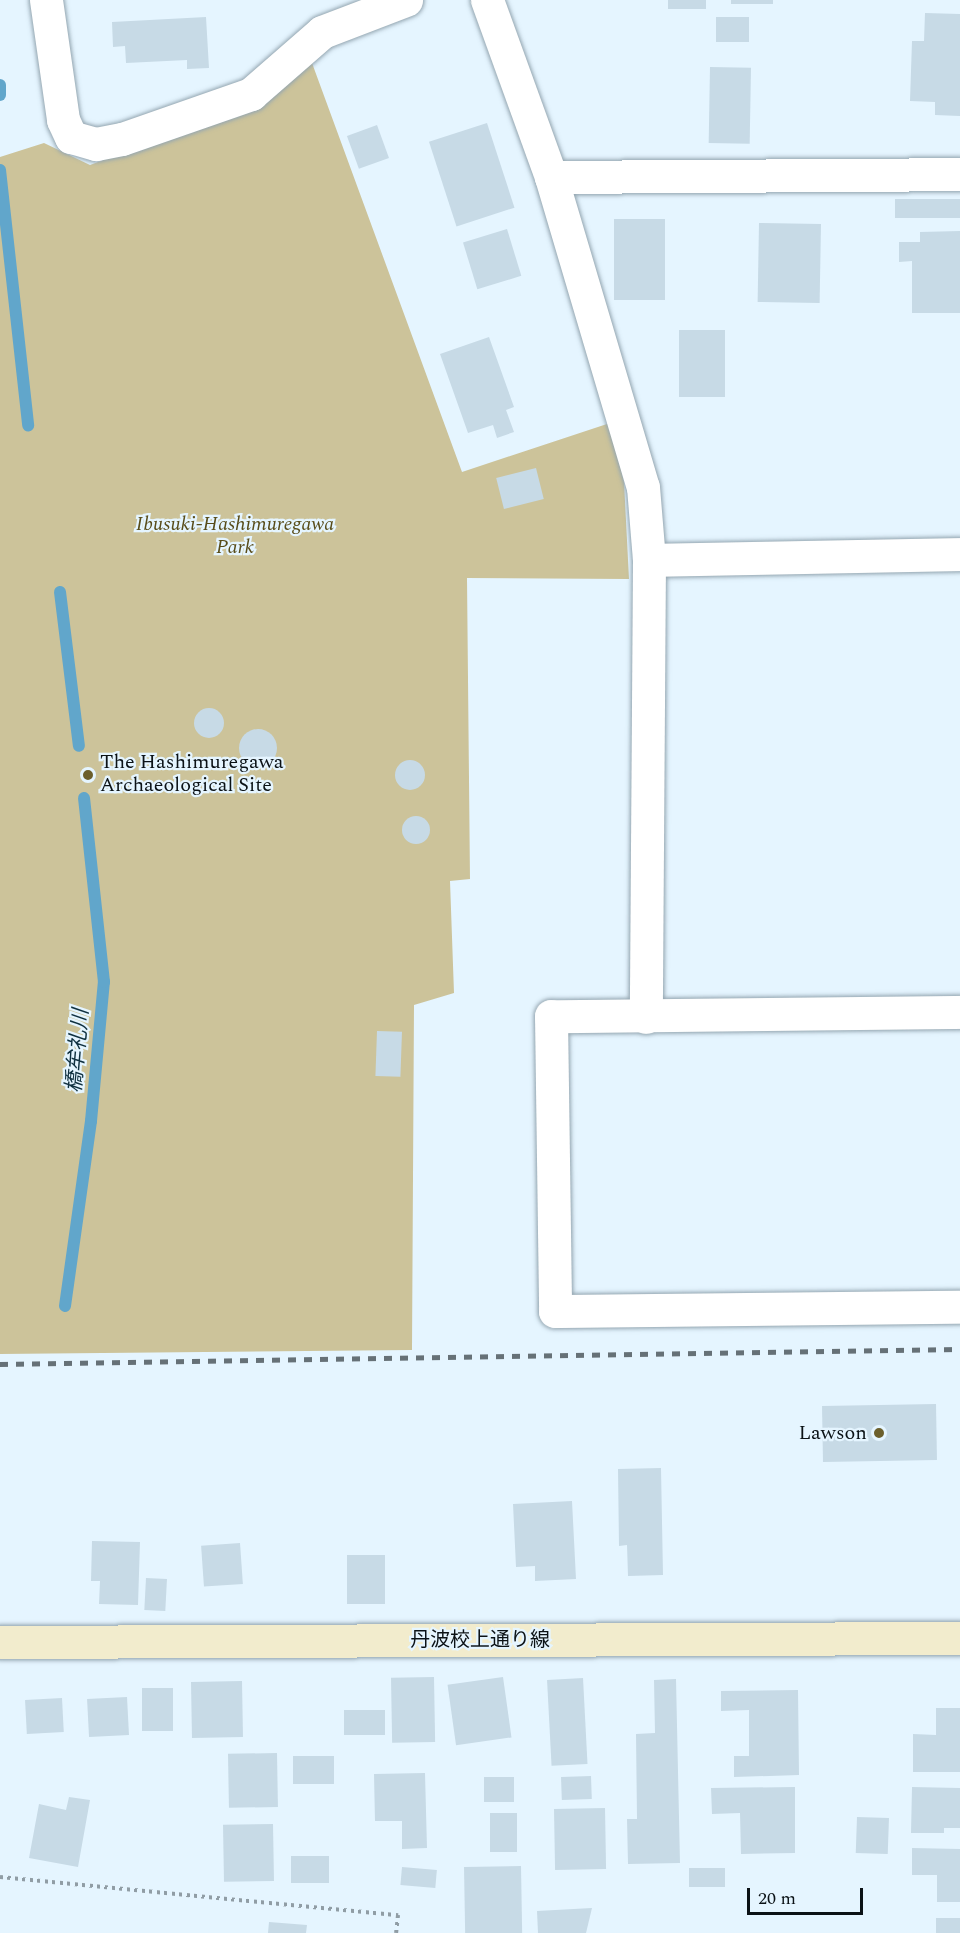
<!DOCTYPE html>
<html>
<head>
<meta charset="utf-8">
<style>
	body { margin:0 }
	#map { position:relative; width:960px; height:1933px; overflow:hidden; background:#e5f5ff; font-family:Spectral,"Noto Sans JP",serif }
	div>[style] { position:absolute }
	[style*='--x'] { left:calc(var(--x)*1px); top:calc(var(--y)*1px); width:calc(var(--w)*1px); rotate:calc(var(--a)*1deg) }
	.green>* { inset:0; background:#ccc39a }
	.stream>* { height:12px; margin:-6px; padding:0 6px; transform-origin:6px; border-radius:6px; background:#61a6cb }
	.building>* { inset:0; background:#c7dae6; transform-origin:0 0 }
	.round { border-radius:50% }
	.path>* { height:4px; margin-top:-2px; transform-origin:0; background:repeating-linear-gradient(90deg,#909da5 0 3px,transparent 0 7.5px) }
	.roads { filter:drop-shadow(0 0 2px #94a6b1) drop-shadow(0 0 2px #94a6b1) }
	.street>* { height:33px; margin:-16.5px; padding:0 16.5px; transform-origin:16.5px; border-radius:16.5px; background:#fff }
	.secondary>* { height:33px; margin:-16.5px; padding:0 16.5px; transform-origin:16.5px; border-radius:16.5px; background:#f2eccd }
	.rail>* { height:4.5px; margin-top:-2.25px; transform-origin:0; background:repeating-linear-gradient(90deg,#667177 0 8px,transparent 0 16px) }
	.dots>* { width:16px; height:16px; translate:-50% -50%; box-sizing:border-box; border:3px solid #e5f5ff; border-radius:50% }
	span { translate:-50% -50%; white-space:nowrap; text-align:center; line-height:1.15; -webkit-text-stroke:4.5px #e5f5ff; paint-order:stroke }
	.park-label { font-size:20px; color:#584c19; font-style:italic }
	.poi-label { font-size:20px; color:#0b1216 }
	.left { translate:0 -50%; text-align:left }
	.right { translate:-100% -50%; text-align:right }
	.street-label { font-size:20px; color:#0b1216 }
	.water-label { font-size:21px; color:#0f303f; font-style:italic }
	.scale { position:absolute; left:747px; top:1888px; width:116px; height:27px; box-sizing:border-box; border:3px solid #0b1216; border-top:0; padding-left:8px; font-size:18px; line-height:21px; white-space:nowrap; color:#0b1216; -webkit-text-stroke:4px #e5f5ff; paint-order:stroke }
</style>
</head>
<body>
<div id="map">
	<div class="green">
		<div style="clip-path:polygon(312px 63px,462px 472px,610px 423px,624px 482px,629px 579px,467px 578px,470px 879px,450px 881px,454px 993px,414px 1005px,412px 1350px,0 1354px,0 157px,44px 143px,90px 165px,264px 101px)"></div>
	</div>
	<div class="stream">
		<div style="--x:0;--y:85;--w:10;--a:90"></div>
		<div style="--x:0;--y:170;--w:257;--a:83.7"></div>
		<div style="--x:60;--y:592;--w:155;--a:83"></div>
		<div style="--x:65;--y:1306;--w:187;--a:-82"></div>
		<div style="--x:91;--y:1121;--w:140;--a:-84.7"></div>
		<div style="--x:104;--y:982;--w:185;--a:-96.2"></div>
	</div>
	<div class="building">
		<div style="left:668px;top:0;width:38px;height:9px"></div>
		<div style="left:731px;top:0;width:42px;height:4px"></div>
		<div style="clip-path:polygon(925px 13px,960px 14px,960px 116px,935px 115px,935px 102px,910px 101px,912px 41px,924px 41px)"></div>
		<div style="clip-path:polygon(206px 17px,209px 68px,187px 69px,187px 60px,126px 63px,125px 46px,113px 47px,112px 22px)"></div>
		<div style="left:716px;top:17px;width:33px;height:25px"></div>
		<div style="left:710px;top:67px;width:41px;height:76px;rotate:1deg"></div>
		<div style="left:487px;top:123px;width:89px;height:61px;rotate:72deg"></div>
		<div style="left:377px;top:125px;width:35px;height:32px;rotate:70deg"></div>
		<div style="left:960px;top:199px;width:19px;height:65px;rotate:90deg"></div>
		<div style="left:665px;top:219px;width:81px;height:51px;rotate:90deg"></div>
		<div style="left:759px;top:223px;width:62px;height:79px;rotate:1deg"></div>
		<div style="left:507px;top:229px;width:49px;height:46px;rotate:73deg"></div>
		<div style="clip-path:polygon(960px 231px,960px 313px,912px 313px,912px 261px,899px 262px,899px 242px,920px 242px,920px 232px)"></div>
		<div style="left:679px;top:330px;width:46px;height:67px"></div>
		<div style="clip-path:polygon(489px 337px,514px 407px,506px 410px,514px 432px,497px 438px,493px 425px,468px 433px,440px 354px)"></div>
		<div style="left:536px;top:468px;width:32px;height:41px;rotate:76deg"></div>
		<div class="round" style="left:194px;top:708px;width:30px;height:30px"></div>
		<div class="round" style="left:239px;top:729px;width:38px;height:38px"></div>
		<div class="round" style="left:395px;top:760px;width:30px;height:30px"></div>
		<div class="round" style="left:402px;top:816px;width:28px;height:28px"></div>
		<div style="left:377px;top:1031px;width:25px;height:45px;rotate:2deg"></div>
		<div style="left:936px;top:1404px;width:56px;height:114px;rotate:89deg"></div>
		<div style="clip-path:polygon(661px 1468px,663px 1575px,628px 1576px,627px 1545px,619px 1546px,618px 1469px)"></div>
		<div style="clip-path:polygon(572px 1501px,576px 1579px,535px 1581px,535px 1566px,516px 1567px,513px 1504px)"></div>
		<div style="clip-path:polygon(92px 1541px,140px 1542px,138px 1605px,99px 1604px,100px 1581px,91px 1581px)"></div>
		<div style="left:240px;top:1543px;width:41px;height:39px;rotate:86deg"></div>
		<div style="left:347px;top:1555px;width:38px;height:49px"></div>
		<div style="left:146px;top:1578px;width:21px;height:32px;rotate:3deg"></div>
		<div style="left:434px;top:1677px;width:65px;height:43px;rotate:89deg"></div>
		<div style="left:503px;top:1677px;width:61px;height:56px;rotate:82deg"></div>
		<div style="left:583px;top:1678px;width:86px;height:36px;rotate:87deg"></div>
		<div style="clip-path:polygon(676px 1679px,680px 1863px,628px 1864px,627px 1819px,637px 1819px,636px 1734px,655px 1733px,654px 1680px)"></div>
		<div style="left:242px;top:1681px;width:56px;height:51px;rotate:89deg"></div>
		<div style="left:142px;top:1688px;width:31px;height:43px"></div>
		<div style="clip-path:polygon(798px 1690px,799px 1775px,734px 1777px,734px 1756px,749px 1756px,749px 1710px,721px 1711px,721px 1691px)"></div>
		<div style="left:127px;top:1697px;width:38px;height:40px;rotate:87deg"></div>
		<div style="left:62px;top:1698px;width:34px;height:37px;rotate:87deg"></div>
		<div style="clip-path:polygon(936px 1708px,960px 1708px,960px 1772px,913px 1772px,913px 1734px,936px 1735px)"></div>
		<div style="left:385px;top:1710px;width:25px;height:41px;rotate:90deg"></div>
		<div style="left:277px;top:1753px;width:54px;height:49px;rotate:89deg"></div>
		<div style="left:334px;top:1756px;width:28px;height:41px;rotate:90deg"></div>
		<div style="clip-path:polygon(425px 1773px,427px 1848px,402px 1849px,402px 1821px,375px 1821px,374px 1774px)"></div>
		<div style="left:591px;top:1776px;width:23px;height:30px;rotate:88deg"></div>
		<div style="left:484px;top:1777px;width:30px;height:25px"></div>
		<div style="clip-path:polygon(795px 1787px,795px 1853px,741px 1854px,740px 1813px,712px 1814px,711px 1788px)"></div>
		<div style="clip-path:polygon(912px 1787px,960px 1788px,960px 1828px,944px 1828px,944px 1833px,911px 1833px)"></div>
		<div style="clip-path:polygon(69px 1797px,90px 1800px,78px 1867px,29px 1858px,39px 1804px,66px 1810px)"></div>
		<div style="left:605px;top:1808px;width:61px;height:51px;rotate:89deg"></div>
		<div style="left:490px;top:1813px;width:27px;height:39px"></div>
		<div style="left:857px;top:1817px;width:32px;height:36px;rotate:2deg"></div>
		<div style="left:273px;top:1824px;width:57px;height:50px;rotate:89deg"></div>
		<div style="clip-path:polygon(912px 1848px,960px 1849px,960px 1902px,937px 1902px,937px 1875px,912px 1875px)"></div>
		<div style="left:329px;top:1856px;width:27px;height:38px;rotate:90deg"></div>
		<div style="left:521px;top:1866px;width:67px;height:57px;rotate:89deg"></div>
		<div style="left:402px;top:1867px;width:35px;height:18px;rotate:5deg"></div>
		<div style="left:689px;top:1868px;width:36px;height:19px"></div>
		<div style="clip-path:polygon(592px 1908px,586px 1933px,538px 1933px,537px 1911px)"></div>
		<div style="left:936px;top:1918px;width:24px;height:15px"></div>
		<div style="clip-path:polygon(269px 1922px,307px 1925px,306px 1933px,268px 1933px)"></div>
	</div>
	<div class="path">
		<div style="--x:0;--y:1877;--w:400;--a:5.5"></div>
		<div style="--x:398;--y:1915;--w:18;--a:96"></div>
	</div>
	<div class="roads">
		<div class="street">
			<div style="--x:46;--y:0;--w:121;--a:81.9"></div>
			<div style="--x:63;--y:120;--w:19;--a:65"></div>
			<div style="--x:71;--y:137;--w:26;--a:16"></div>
			<div style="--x:96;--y:144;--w:26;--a:-11"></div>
			<div style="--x:122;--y:139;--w:137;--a:-19.2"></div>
			<div style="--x:251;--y:94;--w:94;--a:-41.1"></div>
			<div style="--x:322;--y:32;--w:90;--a:-20.9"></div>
			<div style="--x:487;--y:0;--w:188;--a:70.1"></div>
			<div style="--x:551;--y:177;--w:323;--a:73.5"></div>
			<div style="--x:643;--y:487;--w:73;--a:85.3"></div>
			<div style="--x:649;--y:560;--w:457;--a:90.4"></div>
			<div style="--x:551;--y:177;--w:409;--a:-0.4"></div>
			<div style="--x:649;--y:560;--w:311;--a:-1.1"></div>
			<div style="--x:960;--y:1012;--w:409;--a:179.4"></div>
			<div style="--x:551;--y:1016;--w:295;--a:89.2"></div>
			<div style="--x:555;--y:1311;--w:405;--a:-0.6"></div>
		</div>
		<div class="secondary">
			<div style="--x:0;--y:1642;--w:960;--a:-0.24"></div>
		</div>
	</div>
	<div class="rail">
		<div style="--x:0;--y:1364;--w:960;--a:-0.9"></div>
	</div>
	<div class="dots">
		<div style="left:88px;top:775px;background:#6b5f2c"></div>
		<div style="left:879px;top:1433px;background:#6b5f2c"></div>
	</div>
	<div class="park-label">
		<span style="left:235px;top:536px">Ibusuki-Hashimuregawa<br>Park</span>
	</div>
	<div class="poi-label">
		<span class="left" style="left:100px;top:774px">The Hashimuregawa<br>Archaeological Site</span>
		<span class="right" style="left:867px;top:1433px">Lawson</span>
	</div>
	<div class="street-label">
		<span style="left:480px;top:1640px">丹波校上通り線</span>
	</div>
	<div class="water-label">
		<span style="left:78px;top:1051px;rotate:-85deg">橋牟礼川</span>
	</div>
	<div class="scale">20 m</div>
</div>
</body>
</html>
